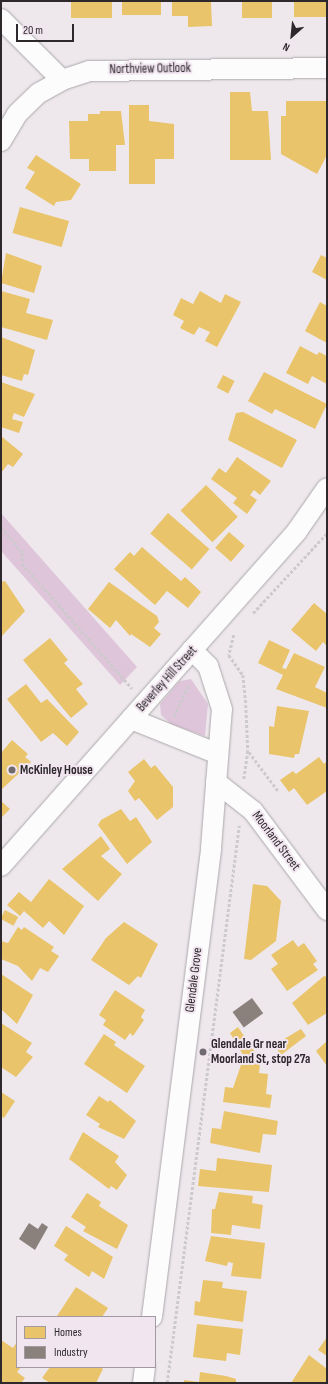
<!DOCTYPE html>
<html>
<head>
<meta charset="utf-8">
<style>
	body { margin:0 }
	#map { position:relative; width:328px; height:1384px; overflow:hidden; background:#eee8ed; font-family:"Sofia Sans Condensed",sans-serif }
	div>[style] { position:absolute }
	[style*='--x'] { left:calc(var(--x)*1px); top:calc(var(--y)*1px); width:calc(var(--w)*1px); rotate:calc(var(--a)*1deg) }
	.green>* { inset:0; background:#dfc5da }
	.homes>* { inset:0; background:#e9c46a; transform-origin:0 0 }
	.industry>* { inset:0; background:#8a817c; transform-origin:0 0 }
	.path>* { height:2.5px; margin-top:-1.25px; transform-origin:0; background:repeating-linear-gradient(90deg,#cccacc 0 3px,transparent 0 5px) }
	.roads { filter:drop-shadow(0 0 1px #aba7aa) drop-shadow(0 0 1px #aba7aa) }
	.minor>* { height:20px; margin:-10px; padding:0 10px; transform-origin:10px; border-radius:10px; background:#fcfcfc }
	.dots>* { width:11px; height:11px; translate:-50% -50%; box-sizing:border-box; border:2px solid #f1e5ef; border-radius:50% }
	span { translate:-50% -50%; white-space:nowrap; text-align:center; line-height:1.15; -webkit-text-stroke:4px #f1e5ef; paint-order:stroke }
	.street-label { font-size:13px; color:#2c282b }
	.poi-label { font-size:13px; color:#2c282b; font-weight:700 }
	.left { translate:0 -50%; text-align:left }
	.frame { position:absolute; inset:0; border:2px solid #2c282b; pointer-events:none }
	.legend { position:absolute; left:16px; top:1316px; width:140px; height:52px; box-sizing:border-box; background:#f1e5ef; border:1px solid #a299a1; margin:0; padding:5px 7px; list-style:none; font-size:12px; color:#2c282b }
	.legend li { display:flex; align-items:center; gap:8px; height:20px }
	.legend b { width:20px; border:1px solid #a299a1 }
	.north { position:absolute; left:272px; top:16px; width:40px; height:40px; -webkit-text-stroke:3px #f1e5ef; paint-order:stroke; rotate:207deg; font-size:11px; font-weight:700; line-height:16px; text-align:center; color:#2c282b }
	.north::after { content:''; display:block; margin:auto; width:14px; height:18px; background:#2c282b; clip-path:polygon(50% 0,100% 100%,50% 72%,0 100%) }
	.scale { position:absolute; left:16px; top:24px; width:58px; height:18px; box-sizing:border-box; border:2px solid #2c282b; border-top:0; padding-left:5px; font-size:12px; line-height:14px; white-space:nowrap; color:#2c282b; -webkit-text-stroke:3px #f1e5ef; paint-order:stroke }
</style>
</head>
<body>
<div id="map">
	<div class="green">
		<div style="clip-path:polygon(1px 513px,137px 667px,120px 685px,1px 551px)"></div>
		<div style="clip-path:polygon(191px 679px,208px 704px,205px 736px,171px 724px,161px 715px,160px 704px,180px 681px)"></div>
	</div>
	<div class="homes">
		<div style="left:71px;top:1px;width:41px;height:17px"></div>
		<div style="left:122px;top:1px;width:39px;height:14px"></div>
		<div style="clip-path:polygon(172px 1px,211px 1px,212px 26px,188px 27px,188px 16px,172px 16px)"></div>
		<div style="left:242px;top:1px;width:30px;height:17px"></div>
		<div style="left:294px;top:1px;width:33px;height:16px"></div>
		<div style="clip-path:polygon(230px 92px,250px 92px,252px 111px,268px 111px,271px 160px,230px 160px)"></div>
		<div style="clip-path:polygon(286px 101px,327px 101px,327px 155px,317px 174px,281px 154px,281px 116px,286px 116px)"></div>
		<div style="clip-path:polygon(129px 105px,149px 105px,149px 121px,174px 124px,174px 159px,155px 159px,155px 184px,129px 184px)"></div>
		<div style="clip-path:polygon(100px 111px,121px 111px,125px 145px,116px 145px,116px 171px,89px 171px,89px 159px,70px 159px,69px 121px,88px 121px,88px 114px,100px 114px)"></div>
		<div style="clip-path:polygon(36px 155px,81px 184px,71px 200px,56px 202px,54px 206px,25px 188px,35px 172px,27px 168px)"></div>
		<div style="left:20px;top:207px;width:51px;height:27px;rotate:16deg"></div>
		<div style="clip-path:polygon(6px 253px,42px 266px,34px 293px,1px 283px)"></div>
		<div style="clip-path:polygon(321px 255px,327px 258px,327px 280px,312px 272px)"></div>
		<div style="clip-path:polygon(1px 291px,30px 299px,26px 313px,53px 320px,47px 340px,1px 327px)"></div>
		<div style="clip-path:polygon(200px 291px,221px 303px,225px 294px,241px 302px,217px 347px,205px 341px,210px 332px,199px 327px,194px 335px,180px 328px,184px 321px,173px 315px,181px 298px,193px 304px)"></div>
		<div style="clip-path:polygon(320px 302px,327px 306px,327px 343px,305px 331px)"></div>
		<div style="clip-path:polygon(1px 337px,35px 350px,28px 375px,24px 374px,22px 381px,1px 375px)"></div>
		<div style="clip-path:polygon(300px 346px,317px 355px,319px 352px,327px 356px,327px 384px,312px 376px,308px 384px,286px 373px)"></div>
		<div style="clip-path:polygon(264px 372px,327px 404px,315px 429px,275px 409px,272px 414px,248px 401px)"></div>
		<div style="left:223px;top:375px;width:13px;height:14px;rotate:27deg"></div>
		<div style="clip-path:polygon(1px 382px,35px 394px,24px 417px,14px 413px,12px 419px,23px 422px,19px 433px,1px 427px)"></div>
		<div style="clip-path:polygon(243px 412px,297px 440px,282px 468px,228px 440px,236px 413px)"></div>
		<div style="clip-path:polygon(1px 436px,23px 454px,13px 467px,8px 464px,1px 473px)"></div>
		<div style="clip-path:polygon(237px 457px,271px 481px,260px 495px,254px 490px,250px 495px,257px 500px,247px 514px,233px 503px,237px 498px,211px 479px,219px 468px,226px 473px)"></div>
		<div style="left:206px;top:485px;width:45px;height:36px;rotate:45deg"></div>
		<div style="left:168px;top:513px;width:55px;height:27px;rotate:41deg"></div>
		<div style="left:229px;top:532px;width:21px;height:21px;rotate:41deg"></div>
		<div style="clip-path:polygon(142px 547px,181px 581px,185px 577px,201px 592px,188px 608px,167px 591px,155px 605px,114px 569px,130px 552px,134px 556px)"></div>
		<div style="clip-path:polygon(5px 581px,25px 611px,1px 637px,1px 582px)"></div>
		<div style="clip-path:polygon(109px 582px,157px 616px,159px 622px,154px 628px,161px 634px,150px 647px,131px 634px,130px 636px,116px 620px,110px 628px,88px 609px)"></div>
		<div style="clip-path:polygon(314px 603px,327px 614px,327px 646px,323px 642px,316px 651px,291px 630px)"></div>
		<div style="clip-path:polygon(50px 638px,68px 660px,64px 663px,83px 684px,76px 689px,88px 704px,71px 718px,23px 660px)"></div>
		<div style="clip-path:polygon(269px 640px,290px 650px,282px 668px,286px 669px,294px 653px,325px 667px,315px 687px,327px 693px,327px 708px,276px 689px,283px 675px,258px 663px)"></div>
		<div style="clip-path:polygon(26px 684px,41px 703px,47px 699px,79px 732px,67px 746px,53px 733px,41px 742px,7px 699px)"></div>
		<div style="clip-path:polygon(277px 706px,309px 711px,299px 754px,295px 754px,294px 758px,269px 754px,269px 726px,274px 727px)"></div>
		<div style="clip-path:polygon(12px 740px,28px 754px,25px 757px,31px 762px,1px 790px,1px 753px)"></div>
		<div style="clip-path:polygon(319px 757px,324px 764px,327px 761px,327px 791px,307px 805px,294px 788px,289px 792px,280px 780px,293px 771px,296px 774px)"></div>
		<div style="clip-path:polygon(144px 759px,151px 768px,155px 765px,173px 787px,173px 807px,157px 820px,139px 798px,135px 801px,128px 791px,135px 781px,128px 772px)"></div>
		<div style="clip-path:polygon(1px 801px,10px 809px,1px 818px)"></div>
		<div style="clip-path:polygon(121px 809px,130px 821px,136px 817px,152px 842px,127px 864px,98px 825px,101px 820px)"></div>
		<div style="clip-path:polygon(101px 836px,110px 849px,101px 856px,122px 874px,98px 901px,62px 869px)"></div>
		<div style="clip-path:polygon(49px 879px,84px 906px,64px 935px,49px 921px,43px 928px,24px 911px,20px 916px,7px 905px,19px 892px,31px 902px)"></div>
		<div style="clip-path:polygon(253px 884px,267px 886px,281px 901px,276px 941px,251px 960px,244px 959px)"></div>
		<div style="left:5px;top:910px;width:15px;height:10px;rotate:28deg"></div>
		<div style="clip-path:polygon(124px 922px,158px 944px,141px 978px,138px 976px,129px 985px,91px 960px,106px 938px)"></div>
		<div style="clip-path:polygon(18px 927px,22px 930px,24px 927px,54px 947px,51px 951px,59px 956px,48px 972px,40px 968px,32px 981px,18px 966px,1px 959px,1px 941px,8px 943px)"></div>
		<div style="clip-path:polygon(293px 940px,298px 947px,304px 943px,317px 961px,313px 964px,318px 970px,287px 991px,271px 969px,278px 964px,271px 955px)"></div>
		<div style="clip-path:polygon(1px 974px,33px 995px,17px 1024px,1px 1009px)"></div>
		<div style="clip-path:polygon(324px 976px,327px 977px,327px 1013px,308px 1025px,292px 1003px)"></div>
		<div style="clip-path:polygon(115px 990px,145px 1010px,141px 1017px,144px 1020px,133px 1036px,130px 1033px,125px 1040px,103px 1025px,106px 1020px,99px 1015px)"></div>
		<div style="clip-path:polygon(1px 1023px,32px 1043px,26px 1052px,33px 1057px,16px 1077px,1px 1067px)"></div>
		<div style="clip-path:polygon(238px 1027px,256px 1054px,246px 1060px,230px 1033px)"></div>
		<div style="clip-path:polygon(301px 1029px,306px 1036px,281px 1055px,274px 1045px)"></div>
		<div style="clip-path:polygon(104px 1034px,116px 1042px,114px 1045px,145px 1066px,127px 1093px,84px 1064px)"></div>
		<div style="clip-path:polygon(327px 1041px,327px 1066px,316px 1051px)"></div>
		<div style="clip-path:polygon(242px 1062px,260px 1064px,259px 1073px,268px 1074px,266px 1094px,272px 1095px,270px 1108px,223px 1102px,225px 1087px,233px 1088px)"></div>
		<div style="clip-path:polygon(1px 1092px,15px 1101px,4px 1118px,1px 1116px)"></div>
		<div style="clip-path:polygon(99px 1096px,108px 1102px,110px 1100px,136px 1121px,124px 1139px,98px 1127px,100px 1124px,86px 1115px)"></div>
		<div style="clip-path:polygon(224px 1111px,278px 1121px,276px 1135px,263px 1134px,260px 1153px,210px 1143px,212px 1128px,221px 1129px)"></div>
		<div style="clip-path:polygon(83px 1132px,119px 1156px,115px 1162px,127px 1175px,117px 1190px,111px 1186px,109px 1189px,69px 1159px)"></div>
		<div style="clip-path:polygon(217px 1158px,272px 1165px,269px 1192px,198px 1186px,200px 1169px,216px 1171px)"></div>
		<div style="clip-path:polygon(219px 1192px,253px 1196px,252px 1203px,263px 1205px,260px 1229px,232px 1225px,231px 1235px,211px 1233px,212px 1209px,215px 1209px)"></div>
		<div style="clip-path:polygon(87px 1193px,101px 1202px,99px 1206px,128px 1225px,117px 1249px,83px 1231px,86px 1227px,71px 1217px)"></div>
		<div style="clip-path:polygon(66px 1226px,113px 1257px,104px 1279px,92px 1271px,89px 1277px,64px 1260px,68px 1255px,54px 1246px)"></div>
		<div style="clip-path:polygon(211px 1236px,265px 1243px,261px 1279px,231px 1276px,233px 1263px,228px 1262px,227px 1266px,205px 1261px)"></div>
		<div style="clip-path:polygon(203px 1280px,223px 1282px,222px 1288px,247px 1291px,243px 1322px,194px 1315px,195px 1301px,200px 1302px)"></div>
		<div style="clip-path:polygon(76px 1287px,108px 1308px,102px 1317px,57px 1316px)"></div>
		<div style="clip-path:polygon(197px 1324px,243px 1329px,240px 1355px,227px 1353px,226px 1361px,193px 1357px)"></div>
		<div style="clip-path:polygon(327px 1337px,327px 1356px,318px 1350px)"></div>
		<div style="clip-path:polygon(1px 1340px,13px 1348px,17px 1342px,17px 1367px,21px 1367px,17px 1372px,25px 1378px,21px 1383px,1px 1383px)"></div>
		<div style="clip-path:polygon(309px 1355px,327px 1369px,327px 1383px,291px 1383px)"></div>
		<div style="clip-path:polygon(50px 1367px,100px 1367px,103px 1369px,96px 1383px,50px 1383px,42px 1378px)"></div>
		<div style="clip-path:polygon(200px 1372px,226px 1376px,236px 1379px,236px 1383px,184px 1383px,184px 1380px,199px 1382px)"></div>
	</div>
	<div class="industry">
		<div style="left:252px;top:998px;width:19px;height:24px;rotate:54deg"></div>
		<div style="clip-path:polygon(29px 1223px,38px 1229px,42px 1223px,48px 1227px,35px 1250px,19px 1239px)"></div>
	</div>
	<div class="path">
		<div style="--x:1;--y:527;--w:34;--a:50"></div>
		<div style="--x:23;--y:553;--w:10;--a:96"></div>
		<div style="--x:22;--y:563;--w:167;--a:48.7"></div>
		<div style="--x:253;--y:613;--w:109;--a:-47.2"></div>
		<div style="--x:234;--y:635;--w:21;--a:104"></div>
		<div style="--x:229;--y:655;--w:24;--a:55"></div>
		<div style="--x:243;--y:675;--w:30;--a:84"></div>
		<div style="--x:246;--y:705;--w:46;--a:87.5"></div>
		<div style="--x:248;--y:751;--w:28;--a:98"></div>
		<div style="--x:174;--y:716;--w:33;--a:-65"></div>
		<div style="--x:249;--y:752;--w:50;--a:53.1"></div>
		<div style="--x:167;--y:1383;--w:562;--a:-82.63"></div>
	</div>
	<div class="roads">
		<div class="minor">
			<div style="--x:1;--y:19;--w:86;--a:45"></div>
			<div style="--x:1;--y:141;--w:31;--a:-59"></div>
			<div style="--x:17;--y:114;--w:30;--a:-44"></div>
			<div style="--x:39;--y:93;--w:26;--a:-29"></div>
			<div style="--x:62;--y:80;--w:28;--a:-18"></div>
			<div style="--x:89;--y:71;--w:238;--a:-0.7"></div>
			<div style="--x:131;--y:719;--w:94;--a:21.9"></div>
			<div style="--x:216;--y:782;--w:47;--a:38.1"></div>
			<div style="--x:253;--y:811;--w:124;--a:53.2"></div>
			<div style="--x:1;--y:866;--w:447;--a:-48.5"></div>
			<div style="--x:297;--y:531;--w:52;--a:-55.1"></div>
			<div style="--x:152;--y:1317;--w:473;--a:-82.8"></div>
			<div style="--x:211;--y:848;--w:139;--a:-85.5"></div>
			<div style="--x:222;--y:709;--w:45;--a:-108"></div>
			<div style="--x:208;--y:666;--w:23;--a:-135"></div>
			<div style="--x:143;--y:1383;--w:16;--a:-83"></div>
		</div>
	</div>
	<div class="dots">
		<div style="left:12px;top:770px;background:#706b6f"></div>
		<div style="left:203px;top:1052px;background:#706b6f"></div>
	</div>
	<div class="street-label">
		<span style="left:150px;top:69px;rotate:-1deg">Northview Outlook</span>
		<span style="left:167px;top:679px;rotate:-48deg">Beverley Hill Street</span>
		<span style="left:276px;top:841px;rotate:53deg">Moorland Street</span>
		<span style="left:194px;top:980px;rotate:-83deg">Glendale Grove</span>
	</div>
	<div class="poi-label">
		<span class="left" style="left:20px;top:770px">McKinley House</span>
		<span class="left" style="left:211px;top:1052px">Glendale Gr near<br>Moorland St, stop 27a</span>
	</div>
	<div class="frame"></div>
	<ul class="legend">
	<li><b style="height:11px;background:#e9c46a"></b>Homes</li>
	<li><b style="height:11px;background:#8a817c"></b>Industry</li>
	</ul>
	<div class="north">N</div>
	<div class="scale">20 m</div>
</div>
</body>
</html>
